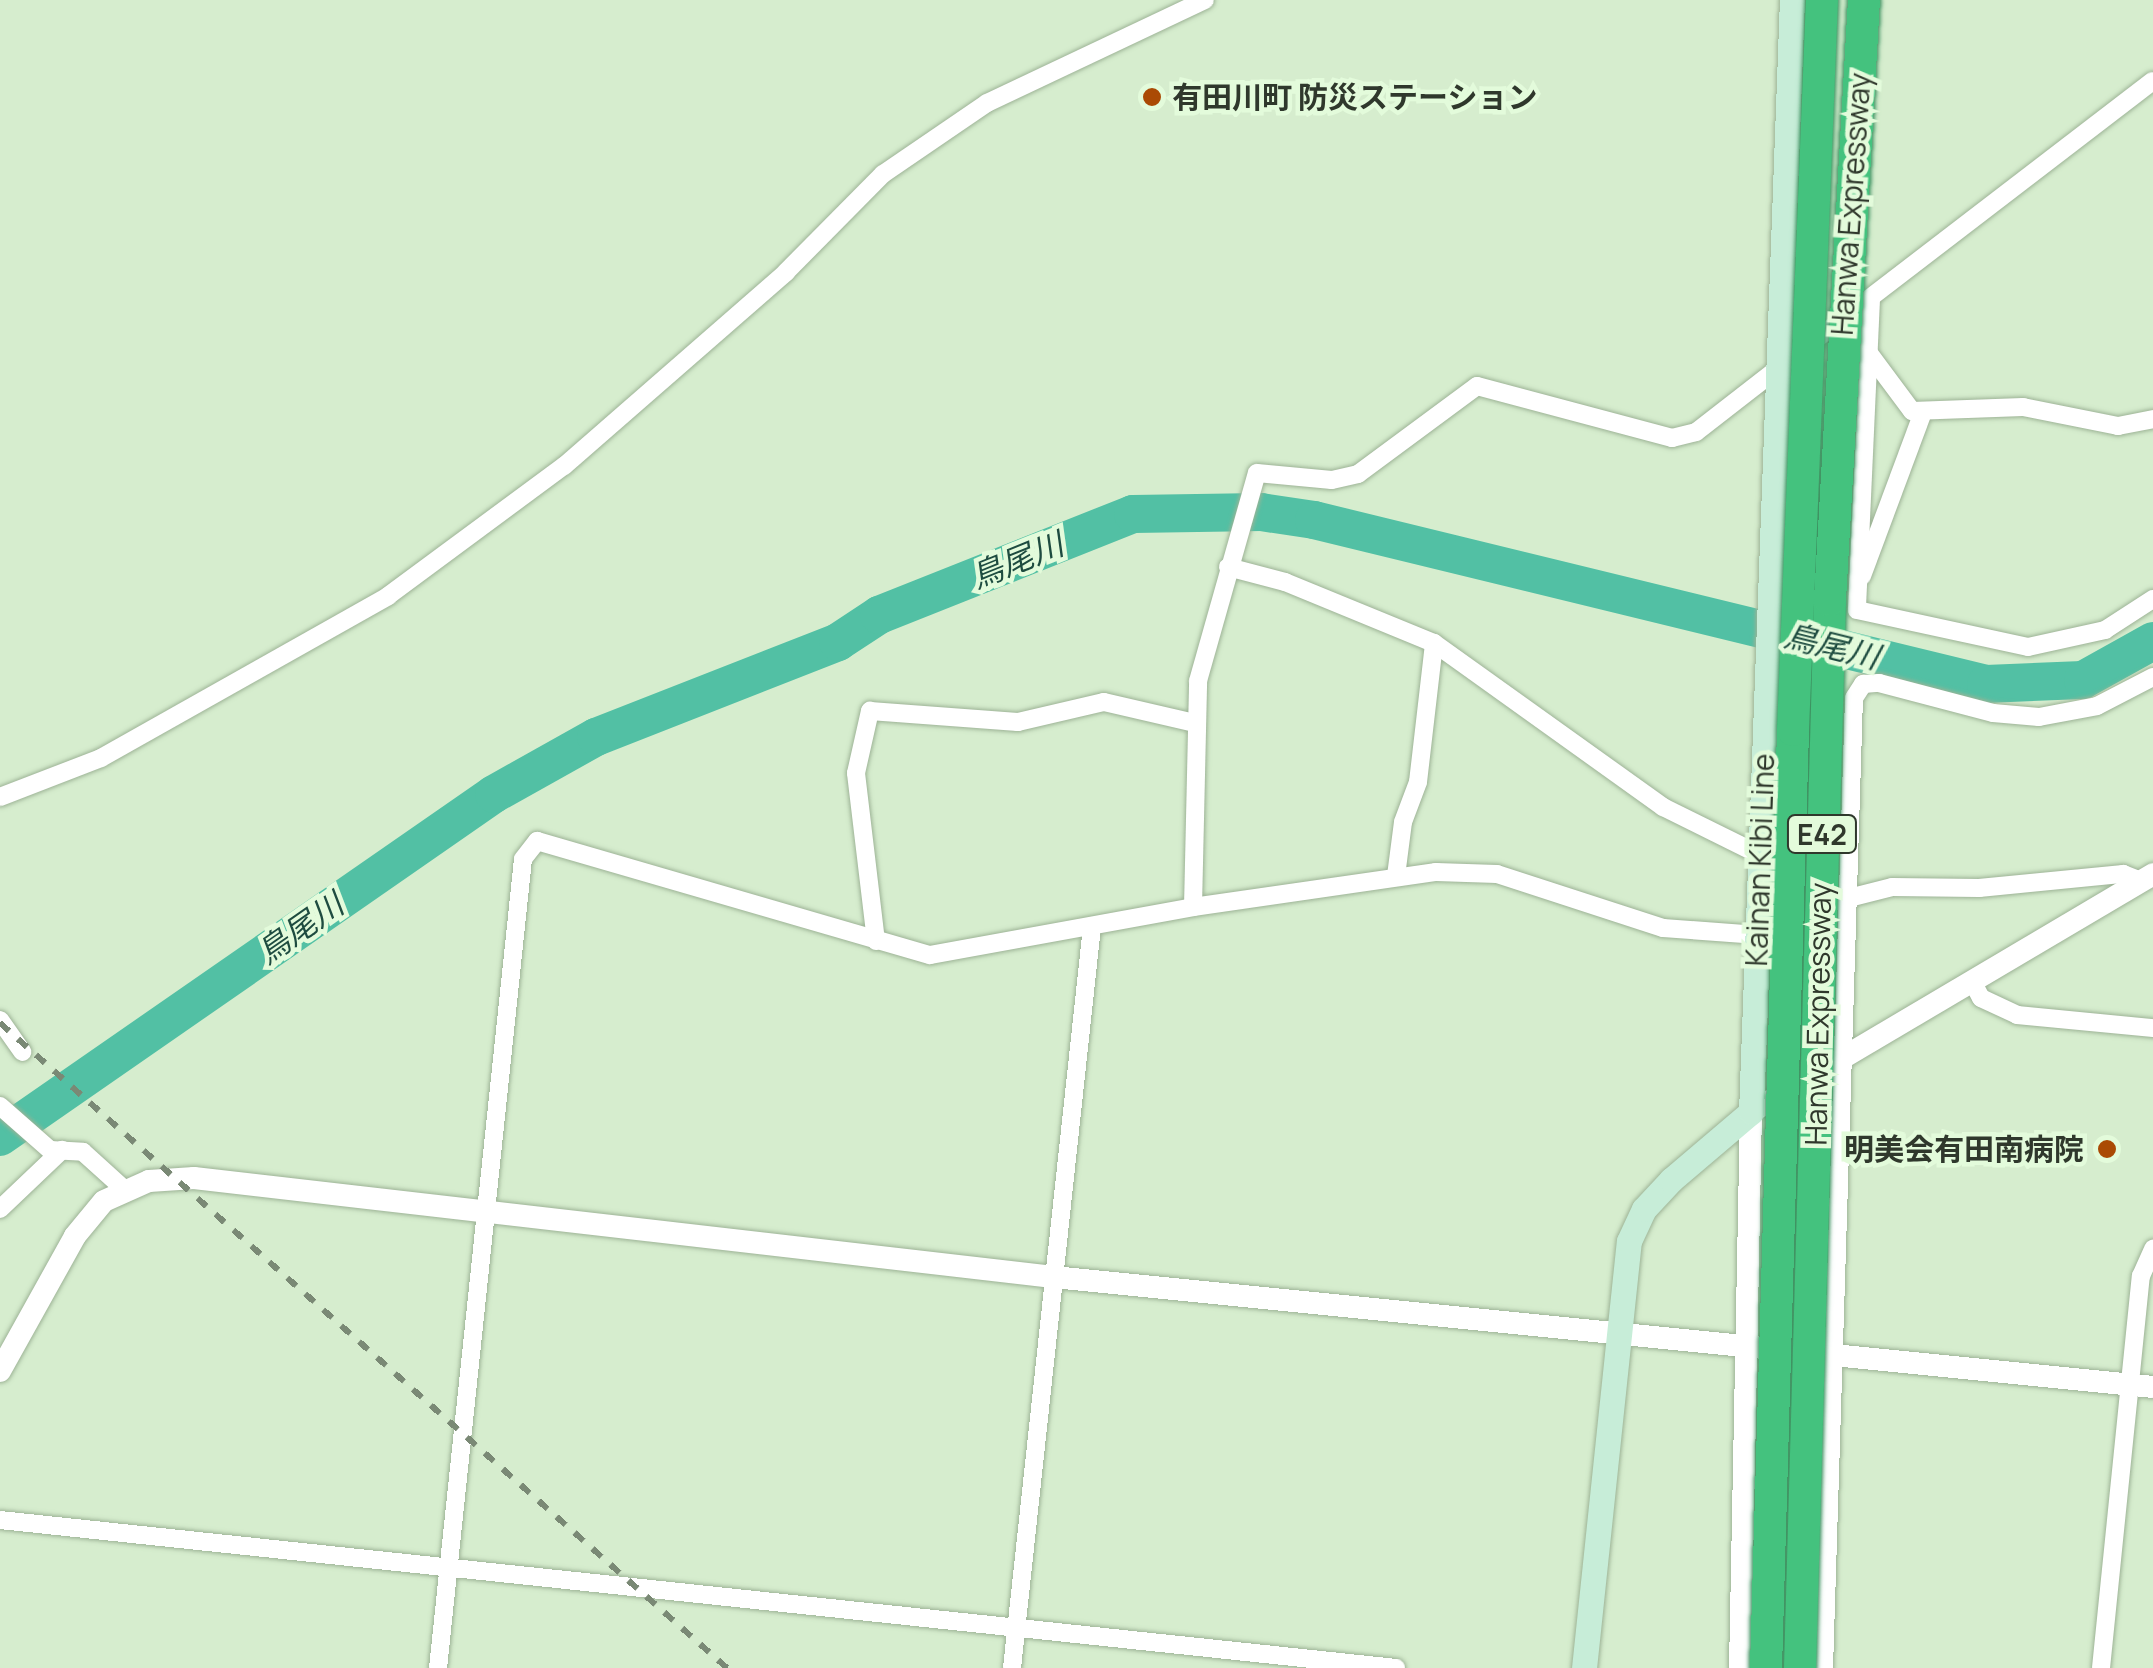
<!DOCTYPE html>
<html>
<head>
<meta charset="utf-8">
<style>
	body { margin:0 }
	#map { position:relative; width:2153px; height:1668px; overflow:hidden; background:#d6edce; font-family:Manrope,"Noto Sans JP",sans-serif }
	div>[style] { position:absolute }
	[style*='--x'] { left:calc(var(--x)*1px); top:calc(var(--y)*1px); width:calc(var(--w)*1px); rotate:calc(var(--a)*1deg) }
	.river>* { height:38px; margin:-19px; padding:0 19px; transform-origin:19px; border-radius:19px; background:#52c0a4 }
	.roads { filter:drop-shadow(0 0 2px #9db396) drop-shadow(0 0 2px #9db396) }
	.minor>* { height:18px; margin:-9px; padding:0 9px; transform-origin:9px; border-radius:9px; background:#fff }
	.tertiary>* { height:22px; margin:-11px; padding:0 11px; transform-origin:11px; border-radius:11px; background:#fff }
	.secondary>* { height:25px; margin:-12.5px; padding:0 12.5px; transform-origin:12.5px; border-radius:12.5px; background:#c7edd8 }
	.rail>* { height:6px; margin-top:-3px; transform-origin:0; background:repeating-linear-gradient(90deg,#7a8975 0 12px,transparent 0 24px) }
	.bridges { filter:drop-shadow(0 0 2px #3d9261) drop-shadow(0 0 2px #3d9261) }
	.motorway-bridge>* { height:32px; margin:-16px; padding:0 16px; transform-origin:16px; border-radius:16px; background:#44c27e }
	.dots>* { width:28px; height:28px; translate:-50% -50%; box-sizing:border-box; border:5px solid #e3fbdb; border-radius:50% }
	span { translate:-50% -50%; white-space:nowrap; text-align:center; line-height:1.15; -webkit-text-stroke:9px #e3fbdb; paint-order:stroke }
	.shield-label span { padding:2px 8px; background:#e3fbdb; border:2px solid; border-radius:8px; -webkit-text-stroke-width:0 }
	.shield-label { font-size:28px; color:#2f382c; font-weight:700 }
	.poi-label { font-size:30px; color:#2f382c; font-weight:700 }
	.left { translate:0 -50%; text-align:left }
	.right { translate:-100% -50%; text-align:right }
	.street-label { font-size:30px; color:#2f382c }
	.water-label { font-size:32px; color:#1e4c40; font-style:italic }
</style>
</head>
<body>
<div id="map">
	<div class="river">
		<div style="--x:0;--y:1137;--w:601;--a:-34.77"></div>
		<div style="--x:494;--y:794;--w:117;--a:-29.2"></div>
		<div style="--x:596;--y:737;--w:260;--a:-21.4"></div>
		<div style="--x:838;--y:642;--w:49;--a:-33.4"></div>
		<div style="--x:879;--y:615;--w:273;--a:-21.7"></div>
		<div style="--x:1133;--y:514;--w:128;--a:-0.9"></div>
		<div style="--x:1261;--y:512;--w:54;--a:8.6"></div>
		<div style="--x:1314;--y:520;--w:692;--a:13.71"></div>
		<div style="--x:1986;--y:684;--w:97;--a:-2.4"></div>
		<div style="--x:2083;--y:680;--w:80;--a:-29.1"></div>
	</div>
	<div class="roads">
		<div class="minor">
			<div style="--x:1871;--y:299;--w:311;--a:92.6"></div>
			<div style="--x:1857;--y:610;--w:175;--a:12.2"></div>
			<div style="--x:2028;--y:647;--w:79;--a:-12.4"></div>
			<div style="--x:2105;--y:630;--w:57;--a:-32.9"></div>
			<div style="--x:1806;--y:347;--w:437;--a:-37.5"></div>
			<div style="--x:1868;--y:352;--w:74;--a:53.3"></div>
			<div style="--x:1912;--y:411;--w:111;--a:-2.1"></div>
			<div style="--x:2023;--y:407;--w:97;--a:11.3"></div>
			<div style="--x:2118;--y:426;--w:36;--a:-11"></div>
			<div style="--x:1228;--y:567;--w:59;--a:14.7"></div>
			<div style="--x:1285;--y:582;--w:161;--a:22.3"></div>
			<div style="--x:1434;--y:643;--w:282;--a:35.6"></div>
			<div style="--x:1663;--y:807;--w:108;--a:26.3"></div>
			<div style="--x:1862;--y:576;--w:175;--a:-69.6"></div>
			<div style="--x:0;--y:797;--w:108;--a:-21.1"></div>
			<div style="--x:101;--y:758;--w:330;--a:-29.4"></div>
			<div style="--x:388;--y:596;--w:219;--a:-36.5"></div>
			<div style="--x:564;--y:466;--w:295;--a:-41.1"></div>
			<div style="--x:786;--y:272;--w:138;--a:-45.3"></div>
			<div style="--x:883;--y:174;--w:126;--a:-34.3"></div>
			<div style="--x:987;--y:103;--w:241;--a:-25.3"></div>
			<div style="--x:1396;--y:876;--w:54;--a:-82.6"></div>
			<div style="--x:1403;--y:822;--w:43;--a:-69.4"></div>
			<div style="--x:1418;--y:782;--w:140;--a:-83.4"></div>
			<div style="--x:1837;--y:901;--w:57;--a:-14.3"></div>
			<div style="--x:1892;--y:887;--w:87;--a:0.7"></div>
			<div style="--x:1979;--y:888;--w:145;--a:-5.6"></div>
			<div style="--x:2123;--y:874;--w:19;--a:21"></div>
			<div style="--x:1193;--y:907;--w:226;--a:-88.7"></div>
			<div style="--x:1198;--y:681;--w:216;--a:-74.2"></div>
			<div style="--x:1257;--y:473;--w:75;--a:5.3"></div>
			<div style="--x:1332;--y:480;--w:27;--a:-13"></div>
			<div style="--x:1358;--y:474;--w:148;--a:-36.5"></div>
			<div style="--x:1477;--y:386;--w:202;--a:14.9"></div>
			<div style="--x:1672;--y:438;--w:25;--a:-14"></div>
			<div style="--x:1696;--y:432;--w:113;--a:-37.8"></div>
			<div style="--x:876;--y:941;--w:169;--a:-96.8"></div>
			<div style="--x:856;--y:773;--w:64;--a:-77.3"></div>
			<div style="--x:870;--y:711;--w:148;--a:4.3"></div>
			<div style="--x:1018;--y:722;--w:88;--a:-13.1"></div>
			<div style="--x:1104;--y:702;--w:92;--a:13.1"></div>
			<div style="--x:1972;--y:981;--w:19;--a:62"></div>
			<div style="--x:1981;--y:998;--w:40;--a:25"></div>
			<div style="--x:2017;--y:1015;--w:137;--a:5.5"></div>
			<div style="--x:0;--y:1020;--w:39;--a:55"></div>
			<div style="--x:0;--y:1106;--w:67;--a:41.3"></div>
			<div style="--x:50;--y:1150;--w:33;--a:3"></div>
			<div style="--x:83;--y:1152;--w:55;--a:42.1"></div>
			<div style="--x:0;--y:1209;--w:86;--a:-43.6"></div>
			<div style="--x:0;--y:1520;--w:1404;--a:6.05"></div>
			<div style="--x:438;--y:1668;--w:813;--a:-84"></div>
			<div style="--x:523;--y:859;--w:23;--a:-52"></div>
			<div style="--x:537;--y:841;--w:409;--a:16.2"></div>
			<div style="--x:930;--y:955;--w:267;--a:-10.3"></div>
			<div style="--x:1193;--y:907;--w:246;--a:-8.2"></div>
			<div style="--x:1436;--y:872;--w:61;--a:1.9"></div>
			<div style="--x:1497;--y:874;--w:175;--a:18"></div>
			<div style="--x:1663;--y:928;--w:95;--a:4.2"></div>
			<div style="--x:1012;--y:1668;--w:745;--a:-83.84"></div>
			<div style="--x:1824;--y:1668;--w:970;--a:-88.23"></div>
			<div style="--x:1854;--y:698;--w:17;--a:-57"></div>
			<div style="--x:1863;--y:684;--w:16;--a:-4"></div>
			<div style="--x:1879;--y:683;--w:118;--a:14.7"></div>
			<div style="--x:1993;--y:713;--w:46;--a:5"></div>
			<div style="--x:2039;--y:717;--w:59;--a:-10.7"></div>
			<div style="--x:2097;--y:706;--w:63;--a:-27.4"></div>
			<div style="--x:2101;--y:1668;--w:394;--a:-84.2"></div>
			<div style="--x:2141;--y:1276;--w:30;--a:-66"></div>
		</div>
		<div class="tertiary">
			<div style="--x:0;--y:1371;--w:154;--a:-60.9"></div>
			<div style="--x:75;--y:1236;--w:45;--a:-50.4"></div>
			<div style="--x:104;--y:1201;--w:49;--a:-24"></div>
			<div style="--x:149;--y:1181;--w:45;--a:-3.8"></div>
			<div style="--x:194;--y:1178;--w:865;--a:6.57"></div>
			<div style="--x:1053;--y:1277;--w:1105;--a:5.71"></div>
			<div style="--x:1740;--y:1668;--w:556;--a:-88.87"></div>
			<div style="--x:1751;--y:1112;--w:467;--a:-30.6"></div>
		</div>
		<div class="secondary">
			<div style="--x:1584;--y:1668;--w:429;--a:-84"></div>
			<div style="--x:1629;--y:1241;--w:35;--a:-65"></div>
			<div style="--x:1644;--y:1209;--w:40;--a:-47"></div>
			<div style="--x:1671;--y:1180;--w:105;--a:-40.4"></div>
			<div style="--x:1751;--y:1112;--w:1113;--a:-87.89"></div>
		</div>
	</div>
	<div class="rail">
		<div style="--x:0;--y:1023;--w:972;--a:41.58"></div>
	</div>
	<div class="bridges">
		<div class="motorway-bridge">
			<div style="--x:1766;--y:1668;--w:938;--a:-88.35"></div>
			<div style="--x:1793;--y:730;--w:731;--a:-87.73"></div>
			<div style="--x:1800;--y:1668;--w:1068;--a:-88.39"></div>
			<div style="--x:1830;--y:600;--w:601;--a:-86.76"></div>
		</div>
	</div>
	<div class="dots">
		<div style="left:1152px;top:97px;background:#aa4a04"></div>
		<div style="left:2107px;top:1149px;background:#aa4a04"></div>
	</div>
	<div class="shield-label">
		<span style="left:1822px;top:834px">E42</span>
	</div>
	<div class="poi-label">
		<span class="left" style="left:1172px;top:97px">有田川町 防災ステーション</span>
		<span class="right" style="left:2084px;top:1149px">明美会有田南病院</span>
	</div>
	<div class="street-label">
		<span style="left:1851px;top:204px;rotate:-86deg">Hanwa Expressway</span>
		<span style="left:1760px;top:860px;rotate:-88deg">Kainan Kibi Line</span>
		<span style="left:1818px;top:1014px;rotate:-89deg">Hanwa Expressway</span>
	</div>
	<div class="water-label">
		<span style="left:1017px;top:560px;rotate:-22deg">鳥尾川</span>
		<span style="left:1832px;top:646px;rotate:14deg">鳥尾川</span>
		<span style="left:300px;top:928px;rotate:-35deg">鳥尾川</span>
	</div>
</div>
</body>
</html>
